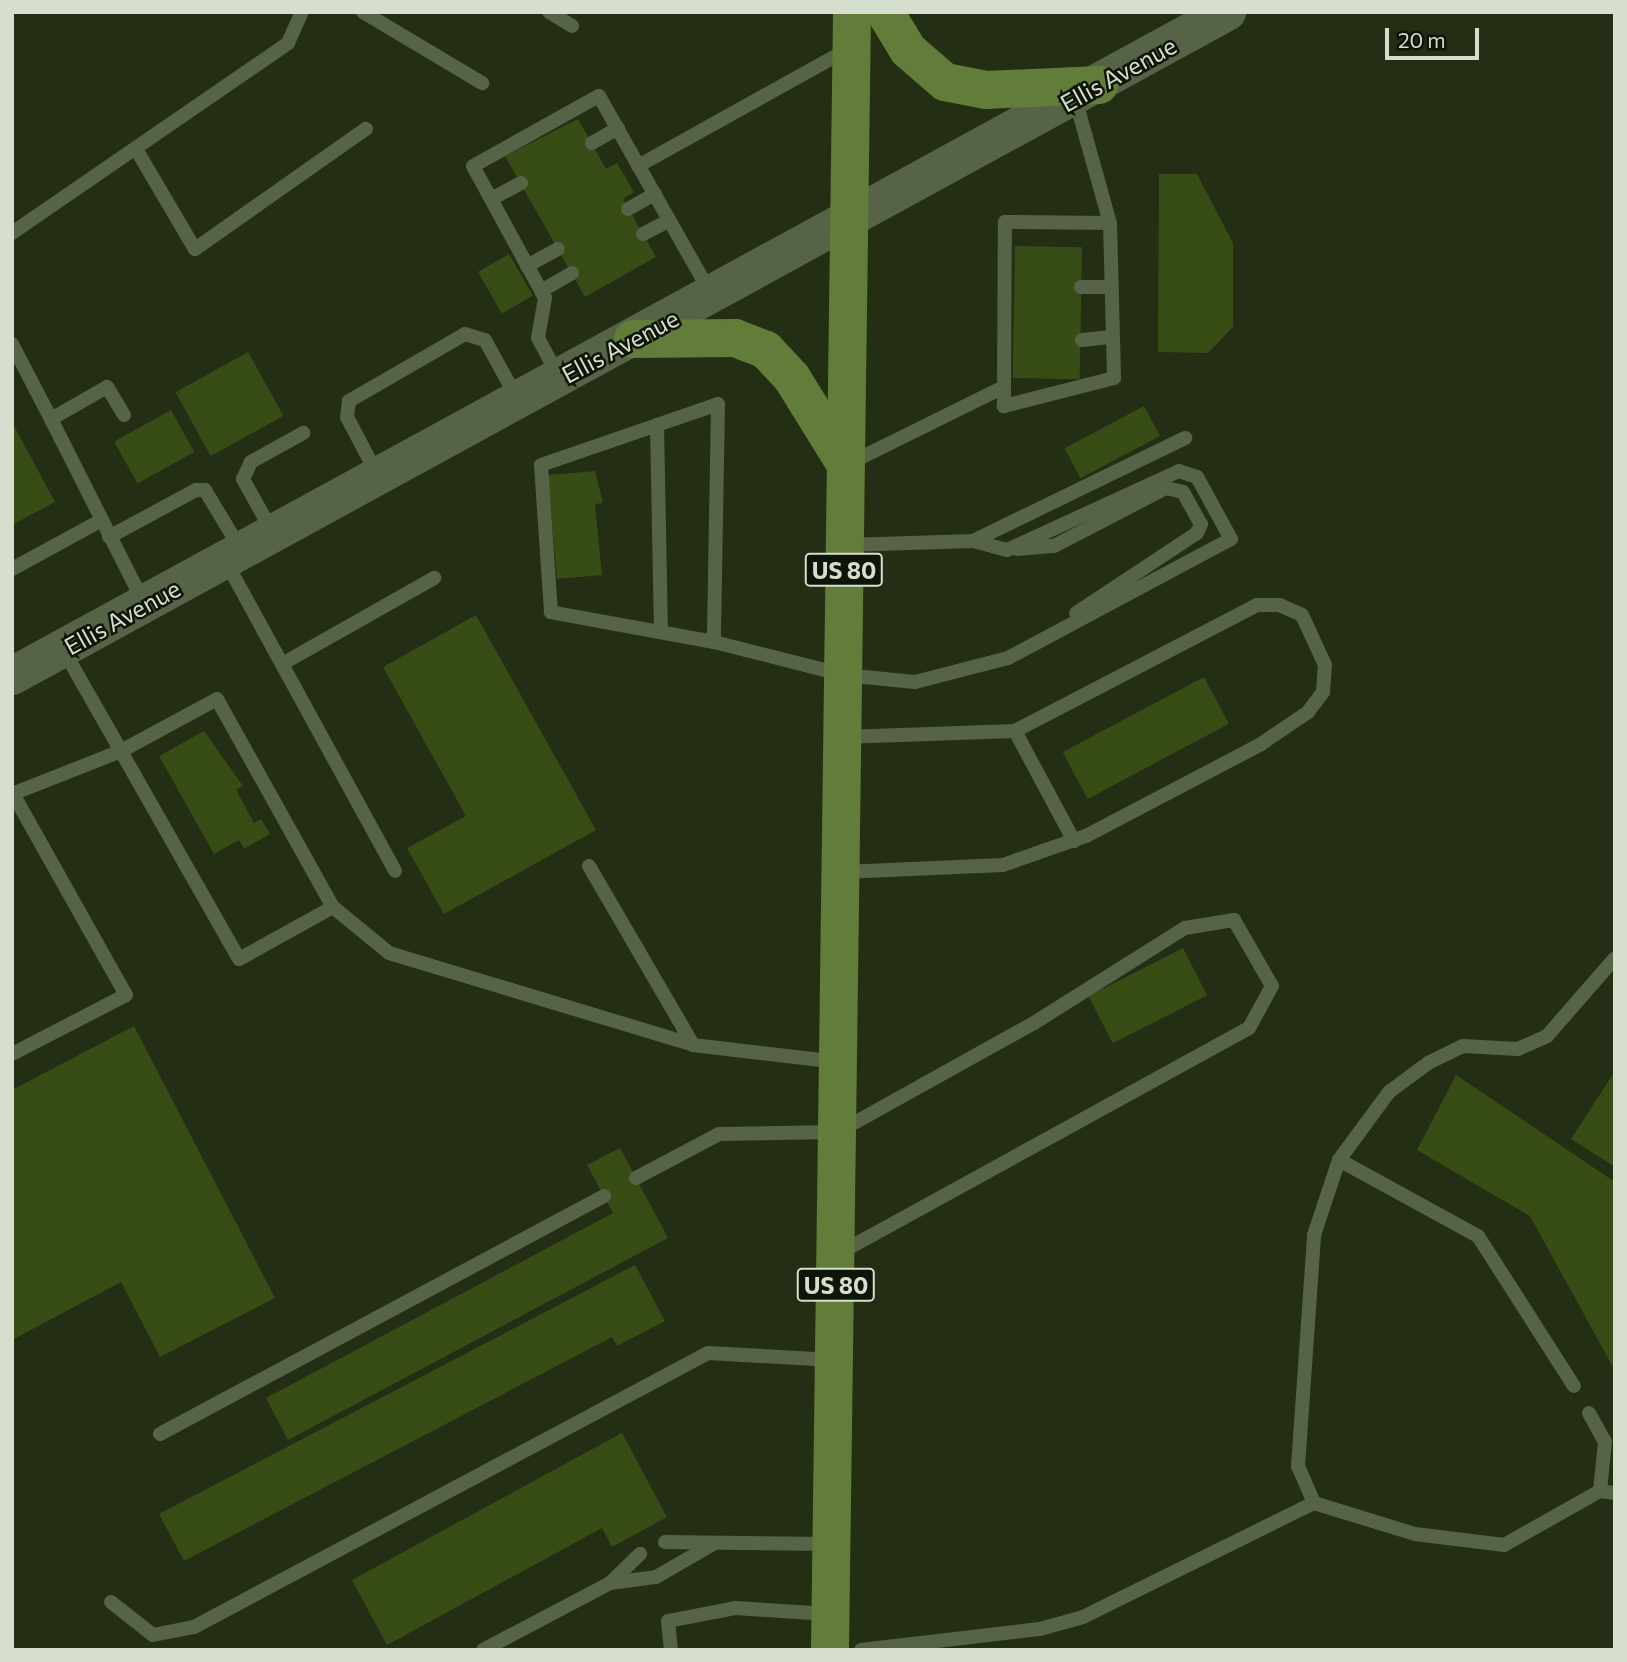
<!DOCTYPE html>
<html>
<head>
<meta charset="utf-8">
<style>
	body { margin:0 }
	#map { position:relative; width:1627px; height:1662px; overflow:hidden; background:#232e14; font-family:Commissioner,sans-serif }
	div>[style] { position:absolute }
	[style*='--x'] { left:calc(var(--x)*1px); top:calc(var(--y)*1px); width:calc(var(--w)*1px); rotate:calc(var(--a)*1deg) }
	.building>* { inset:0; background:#374d15; transform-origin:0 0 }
	.service>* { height:14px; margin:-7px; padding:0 7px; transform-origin:7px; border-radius:7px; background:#566346 }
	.secondary>* { height:38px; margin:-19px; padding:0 19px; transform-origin:19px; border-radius:19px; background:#566346 }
	.primary>* { height:38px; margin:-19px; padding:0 19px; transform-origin:19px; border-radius:19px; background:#627d3a }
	span { translate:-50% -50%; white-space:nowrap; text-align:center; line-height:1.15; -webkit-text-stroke:5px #0f1509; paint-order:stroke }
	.shield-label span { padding:2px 5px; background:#0f1509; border:2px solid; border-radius:5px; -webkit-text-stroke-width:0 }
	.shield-label { font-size:23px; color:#d6dece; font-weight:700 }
	.street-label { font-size:24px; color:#d6dece }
	.frame { position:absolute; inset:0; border:14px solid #d6dece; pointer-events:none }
	.scale { position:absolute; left:1385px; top:28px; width:94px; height:32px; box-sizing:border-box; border:4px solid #d6dece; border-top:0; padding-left:9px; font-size:21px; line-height:24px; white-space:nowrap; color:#d6dece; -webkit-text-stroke:5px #0f1509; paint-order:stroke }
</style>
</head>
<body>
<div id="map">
	<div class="building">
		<div style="clip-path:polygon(578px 119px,606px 169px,617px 163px,634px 192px,623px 199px,656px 257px,585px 297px,505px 156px)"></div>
		<div style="clip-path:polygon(1159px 174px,1197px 174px,1233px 243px,1233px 327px,1208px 353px,1158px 352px)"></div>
		<div style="left:1015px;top:246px;width:67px;height:132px;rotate:1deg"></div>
		<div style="left:509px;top:254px;width:48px;height:36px;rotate:60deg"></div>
		<div style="left:248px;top:352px;width:73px;height:83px;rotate:61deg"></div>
		<div style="left:1144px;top:406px;width:34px;height:90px;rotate:62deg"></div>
		<div style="left:171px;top:410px;width:48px;height:65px;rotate:61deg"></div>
		<div style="clip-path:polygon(12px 422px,55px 502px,12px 525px)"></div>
		<div style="clip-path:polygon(595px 471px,603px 503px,595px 504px,602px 575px,557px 579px,548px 475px)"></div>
		<div style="clip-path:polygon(476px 615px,596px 830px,444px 914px,407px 848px,466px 816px,383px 667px)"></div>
		<div style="left:1204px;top:677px;width:53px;height:160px;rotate:62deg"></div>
		<div style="clip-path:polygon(204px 731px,243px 786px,236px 790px,254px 823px,261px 819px,270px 834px,244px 849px,239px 840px,214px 854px,159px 756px)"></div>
		<div style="left:1183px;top:948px;width:53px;height:106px;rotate:63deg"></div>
		<div style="clip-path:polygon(134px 1026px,275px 1298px,160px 1357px,121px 1282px,12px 1340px,12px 1090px)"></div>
		<div style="clip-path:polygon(1615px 1071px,1615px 1167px,1571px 1139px)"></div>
		<div style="clip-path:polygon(1456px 1075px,1615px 1182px,1615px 1371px,1530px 1216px,1417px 1150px)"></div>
		<div style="clip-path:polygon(620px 1148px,668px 1238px,288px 1440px,266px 1398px,613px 1213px,587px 1165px)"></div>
		<div style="clip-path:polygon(635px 1265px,665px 1321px,617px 1346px,612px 1337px,184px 1561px,159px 1514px)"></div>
		<div style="clip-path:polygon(622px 1433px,667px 1517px,612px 1547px,602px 1528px,387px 1645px,352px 1580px)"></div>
	</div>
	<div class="service">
		<div style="--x:363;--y:12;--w:139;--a:30.8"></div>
		<div style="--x:549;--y:12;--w:27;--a:31"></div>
		<div style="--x:1075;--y:98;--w:130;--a:74.4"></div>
		<div style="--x:592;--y:143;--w:30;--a:-30"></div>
		<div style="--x:136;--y:149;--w:116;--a:59.5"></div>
		<div style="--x:195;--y:249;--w:209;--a:-35.1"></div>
		<div style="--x:638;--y:166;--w:240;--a:-29.1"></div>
		<div style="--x:491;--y:199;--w:34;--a:-28"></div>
		<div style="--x:628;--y:209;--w:31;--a:-29"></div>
		<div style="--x:12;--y:233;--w:335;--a:-34.5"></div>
		<div style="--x:288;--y:43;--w:34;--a:-66"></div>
		<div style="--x:643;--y:234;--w:29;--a:-27"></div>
		<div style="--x:527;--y:266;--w:35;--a:-29"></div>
		<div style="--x:1081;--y:287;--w:29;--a:0"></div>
		<div style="--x:541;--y:291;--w:36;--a:-30"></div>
		<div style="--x:1082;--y:340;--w:30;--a:-6"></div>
		<div style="--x:12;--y:344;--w:85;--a:62.5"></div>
		<div style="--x:559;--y:377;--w:44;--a:-118.3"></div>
		<div style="--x:538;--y:338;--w:41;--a:-80.1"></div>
		<div style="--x:545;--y:298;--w:150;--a:-118.6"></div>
		<div style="--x:473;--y:166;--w:144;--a:-29.1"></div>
		<div style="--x:599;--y:96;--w:225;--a:60.5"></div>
		<div style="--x:124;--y:415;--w:33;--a:-121"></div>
		<div style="--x:107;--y:387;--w:64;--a:150.3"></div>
		<div style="--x:51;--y:419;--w:206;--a:63.2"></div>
		<div style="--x:657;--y:425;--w:207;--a:88.9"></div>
		<div style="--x:850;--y:463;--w:172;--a:-26.3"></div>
		<div style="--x:1004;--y:387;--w:165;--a:-89.7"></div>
		<div style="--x:1005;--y:222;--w:105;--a:0.5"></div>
		<div style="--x:1110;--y:223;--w:155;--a:88.5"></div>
		<div style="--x:1114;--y:378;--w:114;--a:165.7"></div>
		<div style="--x:1004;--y:406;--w:19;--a:-90"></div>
		<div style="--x:377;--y:474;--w:64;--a:-117.8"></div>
		<div style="--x:347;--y:417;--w:16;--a:-83"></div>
		<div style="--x:349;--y:401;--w:134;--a:-30"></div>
		<div style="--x:465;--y:334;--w:21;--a:17"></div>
		<div style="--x:485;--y:340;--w:68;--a:61.2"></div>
		<div style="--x:273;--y:533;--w:62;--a:-119.1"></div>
		<div style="--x:243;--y:479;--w:19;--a:-65"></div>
		<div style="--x:251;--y:462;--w:60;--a:-29.1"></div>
		<div style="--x:109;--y:537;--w:99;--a:-28.4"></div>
		<div style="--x:196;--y:490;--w:9;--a:0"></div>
		<div style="--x:205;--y:490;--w:70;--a:59"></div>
		<div style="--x:973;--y:541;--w:236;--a:-25.9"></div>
		<div style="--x:1017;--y:549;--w:37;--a:-5"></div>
		<div style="--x:1054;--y:546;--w:126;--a:-27.4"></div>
		<div style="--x:1166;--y:488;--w:17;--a:13"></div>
		<div style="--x:1183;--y:492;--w:37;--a:61"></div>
		<div style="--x:1201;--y:524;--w:10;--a:114"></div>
		<div style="--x:1197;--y:533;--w:145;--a:146.5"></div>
		<div style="--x:226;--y:562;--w:352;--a:61.3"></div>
		<div style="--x:12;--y:569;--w:100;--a:-28.6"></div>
		<div style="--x:714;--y:642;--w:166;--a:-169.6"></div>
		<div style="--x:551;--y:612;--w:147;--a:-93.9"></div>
		<div style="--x:541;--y:465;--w:187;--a:-19"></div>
		<div style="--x:718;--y:404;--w:238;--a:91"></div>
		<div style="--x:714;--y:642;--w:134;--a:14.2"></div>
		<div style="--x:844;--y:675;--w:71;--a:5.6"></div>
		<div style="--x:915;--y:682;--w:96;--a:-14.5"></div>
		<div style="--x:1008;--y:658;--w:253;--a:-28.1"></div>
		<div style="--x:1231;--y:539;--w:71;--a:-118.7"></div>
		<div style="--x:1197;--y:477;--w:19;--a:-162"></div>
		<div style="--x:1179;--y:471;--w:189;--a:155.3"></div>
		<div style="--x:1007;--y:550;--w:35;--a:-165"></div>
		<div style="--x:973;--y:541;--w:126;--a:178.2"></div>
		<div style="--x:282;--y:664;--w:175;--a:-29.5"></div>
		<div style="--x:1015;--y:731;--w:125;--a:61.8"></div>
		<div style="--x:12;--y:792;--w:233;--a:60.7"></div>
		<div style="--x:126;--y:995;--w:128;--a:152.6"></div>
		<div style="--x:12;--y:794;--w:117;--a:-21.5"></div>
		<div style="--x:121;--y:751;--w:109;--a:-28.4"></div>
		<div style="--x:217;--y:699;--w:238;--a:60.9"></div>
		<div style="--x:333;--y:907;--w:107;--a:151"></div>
		<div style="--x:239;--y:959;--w:239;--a:-119.6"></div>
		<div style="--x:121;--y:751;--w:115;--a:-119.7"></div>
		<div style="--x:589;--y:866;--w:207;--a:59.8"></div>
		<div style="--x:843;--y:872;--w:160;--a:-2.5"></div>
		<div style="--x:1003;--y:865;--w:88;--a:-19.3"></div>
		<div style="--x:1086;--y:836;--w:198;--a:-27.7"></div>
		<div style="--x:1261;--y:744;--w:57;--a:-34.2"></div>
		<div style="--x:1308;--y:712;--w:25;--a:-53"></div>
		<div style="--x:1323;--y:692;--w:27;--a:-86"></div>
		<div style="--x:1325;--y:665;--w:55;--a:-114.7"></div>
		<div style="--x:1302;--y:615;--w:24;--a:-156"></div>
		<div style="--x:1280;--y:605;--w:23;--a:180"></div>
		<div style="--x:1257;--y:605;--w:273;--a:152.5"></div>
		<div style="--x:1015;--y:731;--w:172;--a:178"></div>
		<div style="--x:333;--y:907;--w:72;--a:39.4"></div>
		<div style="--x:389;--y:953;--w:318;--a:16.8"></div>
		<div style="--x:693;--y:1045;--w:146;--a:6.7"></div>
		<div style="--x:1339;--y:1160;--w:84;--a:-53.7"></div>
		<div style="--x:1389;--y:1092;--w:49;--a:-36.6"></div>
		<div style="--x:1428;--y:1063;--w:39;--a:-26"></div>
		<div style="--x:1463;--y:1046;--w:55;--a:3.1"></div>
		<div style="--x:1518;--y:1049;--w:32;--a:-24"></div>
		<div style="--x:1547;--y:1036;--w:103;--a:-48.9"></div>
		<div style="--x:636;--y:1178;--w:94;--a:-27.9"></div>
		<div style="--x:719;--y:1134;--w:119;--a:-1"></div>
		<div style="--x:838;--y:1132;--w:224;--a:-29.1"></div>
		<div style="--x:1034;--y:1023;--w:178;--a:-32.2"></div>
		<div style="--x:1185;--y:928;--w:50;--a:-9.3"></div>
		<div style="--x:1234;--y:920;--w:76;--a:60.1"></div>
		<div style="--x:1272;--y:986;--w:48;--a:118.7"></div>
		<div style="--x:1249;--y:1028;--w:469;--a:151.2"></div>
		<div style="--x:160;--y:1434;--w:504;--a:-28.19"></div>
		<div style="--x:1600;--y:1491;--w:15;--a:8"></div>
		<div style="--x:1314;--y:1503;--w:40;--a:-113.4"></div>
		<div style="--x:1298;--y:1466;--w:232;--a:-86"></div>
		<div style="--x:1314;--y:1235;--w:79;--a:-71.6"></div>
		<div style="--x:1339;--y:1160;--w:158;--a:28.7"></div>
		<div style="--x:1478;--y:1236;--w:178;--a:57.4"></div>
		<div style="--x:665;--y:1542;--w:166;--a:0.7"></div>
		<div style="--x:610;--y:1583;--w:46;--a:-7.4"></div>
		<div style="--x:656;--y:1577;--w:68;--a:-30"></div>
		<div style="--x:111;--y:1602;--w:53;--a:38.2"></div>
		<div style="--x:153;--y:1635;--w:42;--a:-11"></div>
		<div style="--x:194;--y:1627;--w:582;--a:-28.06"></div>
		<div style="--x:708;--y:1353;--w:125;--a:3.2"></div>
		<div style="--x:483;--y:1650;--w:144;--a:-27.8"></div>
		<div style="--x:610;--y:1583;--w:42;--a:-44"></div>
		<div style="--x:671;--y:1650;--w:29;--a:-96"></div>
		<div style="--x:668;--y:1621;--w:68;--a:-11"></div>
		<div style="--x:735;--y:1608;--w:94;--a:3.7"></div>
		<div style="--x:861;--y:1650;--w:180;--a:-6.7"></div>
		<div style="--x:1040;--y:1629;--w:45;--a:-15.6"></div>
		<div style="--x:1083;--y:1617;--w:258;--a:-26.3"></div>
		<div style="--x:1314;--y:1503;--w:106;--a:17.1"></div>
		<div style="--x:1415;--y:1534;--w:90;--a:7"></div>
		<div style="--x:1504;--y:1545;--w:110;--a:-29.4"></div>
		<div style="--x:1600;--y:1491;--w:49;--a:-84.2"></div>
		<div style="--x:1605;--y:1442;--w:33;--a:-119"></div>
	</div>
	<div class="secondary">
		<div style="--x:12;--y:676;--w:1385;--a:-28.66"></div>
	</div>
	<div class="primary">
		<div style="--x:885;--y:12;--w:44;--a:58.8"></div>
		<div style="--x:908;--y:50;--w:49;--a:40.9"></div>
		<div style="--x:945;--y:82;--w:42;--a:11"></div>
		<div style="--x:986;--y:90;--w:113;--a:-2.5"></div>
		<div style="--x:633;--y:339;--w:102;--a:-0.6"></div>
		<div style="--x:735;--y:338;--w:33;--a:21"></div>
		<div style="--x:766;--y:350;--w:38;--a:47"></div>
		<div style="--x:792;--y:378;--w:102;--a:58.2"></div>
		<div style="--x:830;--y:1650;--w:1638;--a:-89.23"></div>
	</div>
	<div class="shield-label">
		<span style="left:844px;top:570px">US 80</span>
		<span style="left:836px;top:1285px">US 80</span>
	</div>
	<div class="street-label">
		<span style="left:1118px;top:74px;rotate:-29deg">Ellis Avenue</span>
		<span style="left:620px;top:346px;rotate:-28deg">Ellis Avenue</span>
		<span style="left:122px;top:617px;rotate:-29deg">Ellis Avenue</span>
	</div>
	<div class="frame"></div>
	<div class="scale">20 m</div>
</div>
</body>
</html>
